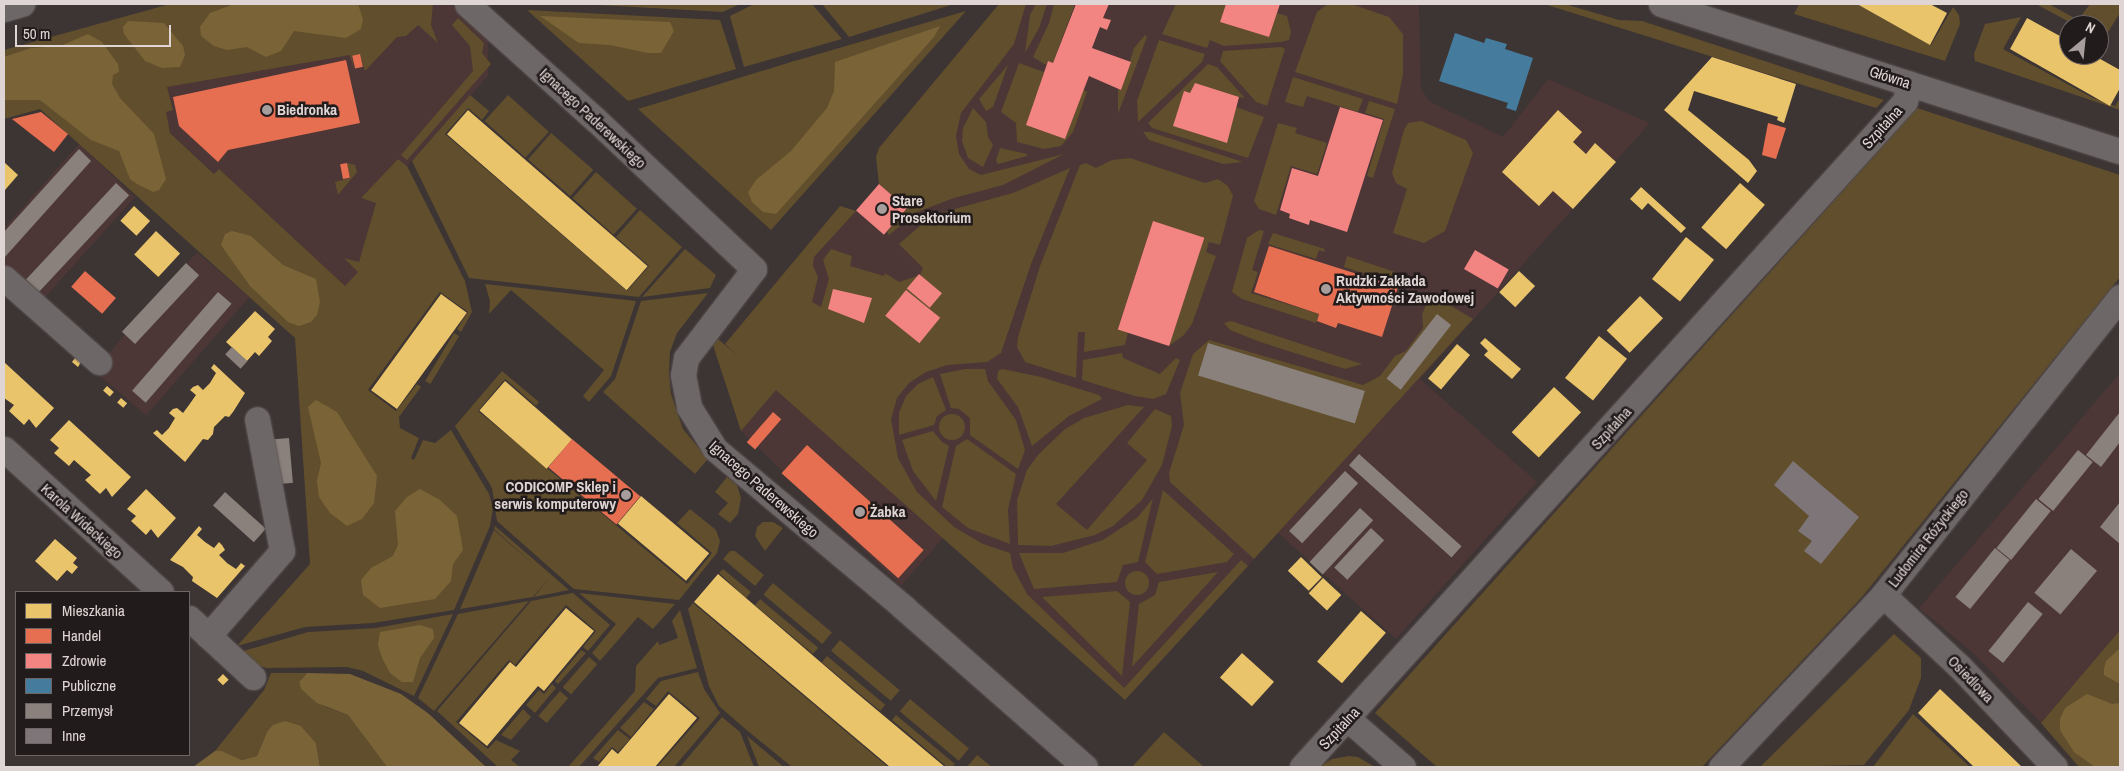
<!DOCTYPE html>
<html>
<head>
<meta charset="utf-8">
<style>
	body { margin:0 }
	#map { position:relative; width:2124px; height:771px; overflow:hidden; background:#3d3434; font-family:"Archivo Narrow",sans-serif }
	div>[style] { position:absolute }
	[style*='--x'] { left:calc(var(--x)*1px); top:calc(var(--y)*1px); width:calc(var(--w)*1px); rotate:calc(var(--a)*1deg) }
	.built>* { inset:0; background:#4c3636; transform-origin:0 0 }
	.green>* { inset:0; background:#604e2c; transform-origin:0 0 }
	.round { border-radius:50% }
	.forest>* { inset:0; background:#7a6437 }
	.homes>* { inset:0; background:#e9c46a; transform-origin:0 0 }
	.shops>* { inset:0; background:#e76f51; transform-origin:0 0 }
	.health>* { inset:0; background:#f28482; transform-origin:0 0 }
	.public>* { inset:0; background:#457b9d }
	.industry>* { inset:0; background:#8a817c; transform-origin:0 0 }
	.building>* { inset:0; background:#7d7577 }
	.roads { filter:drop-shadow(0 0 1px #595151) drop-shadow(0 0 1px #595151) }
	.minor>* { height:25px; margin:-12.5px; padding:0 12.5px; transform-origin:12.5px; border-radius:12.5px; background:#6e6767 }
	.dots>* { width:14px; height:14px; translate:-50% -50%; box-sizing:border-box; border:2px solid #221b1b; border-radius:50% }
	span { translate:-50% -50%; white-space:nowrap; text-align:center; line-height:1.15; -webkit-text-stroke:5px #221b1b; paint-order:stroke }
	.street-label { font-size:15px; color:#e0d5d5 }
	.poi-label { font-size:15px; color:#e0d5d5; font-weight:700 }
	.left { translate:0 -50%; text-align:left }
	.right { translate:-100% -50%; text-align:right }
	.frame { position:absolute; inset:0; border:5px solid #e0d5d5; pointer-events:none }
	.legend { position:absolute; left:15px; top:591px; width:175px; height:165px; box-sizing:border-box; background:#221b1b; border:1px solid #6e6565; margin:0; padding:6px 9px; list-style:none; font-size:15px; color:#e0d5d5 }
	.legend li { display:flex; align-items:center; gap:10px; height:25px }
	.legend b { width:25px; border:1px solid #6e6565 }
	.north { position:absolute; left:2059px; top:15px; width:50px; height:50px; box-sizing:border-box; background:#221b1b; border:1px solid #6e6565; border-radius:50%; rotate:28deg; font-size:14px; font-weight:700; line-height:20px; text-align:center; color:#e0d5d5 }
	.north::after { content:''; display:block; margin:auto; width:18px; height:22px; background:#a79d9d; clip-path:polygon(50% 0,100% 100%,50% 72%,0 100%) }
	.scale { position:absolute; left:15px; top:25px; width:156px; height:22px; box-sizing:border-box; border:2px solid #e0d5d5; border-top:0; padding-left:6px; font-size:15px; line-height:18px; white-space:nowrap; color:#e0d5d5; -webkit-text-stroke:4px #221b1b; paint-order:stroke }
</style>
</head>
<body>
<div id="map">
	<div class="built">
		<div style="clip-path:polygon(404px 4px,451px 4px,488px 37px,488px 76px,407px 166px,398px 159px,361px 198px,376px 203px,359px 262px,345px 259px,359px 272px,345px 287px,219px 169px,215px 174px,128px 95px)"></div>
		<div style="clip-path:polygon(999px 4px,1419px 4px,1421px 88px,1429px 101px,1503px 137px,1548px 79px,1650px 123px,1420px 379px,1537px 482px,1396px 639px,1278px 533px,1125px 700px,944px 537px,901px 586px,741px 431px,776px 390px,725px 344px,840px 206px,856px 211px,885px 235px,907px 208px,879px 148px)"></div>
		<div style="clip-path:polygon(79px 144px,135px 197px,43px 300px,4px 266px,4px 228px)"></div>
		<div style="left:197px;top:252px;width:69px;height:157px;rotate:41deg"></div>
		<div style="clip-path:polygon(2120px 373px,2120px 630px,2041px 723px,1972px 652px,1919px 608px)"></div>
	</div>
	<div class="green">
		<div style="clip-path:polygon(170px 4px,433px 4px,431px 25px,438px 43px,418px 25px,406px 36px,397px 37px,365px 71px,360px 55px,352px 56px,354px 70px,350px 55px,167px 87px,173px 110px,166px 112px,170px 133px,214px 174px,219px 169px,345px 286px,358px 272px,344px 258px,359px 262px,376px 203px,361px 198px,398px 159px,407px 166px,465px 281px,472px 312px,461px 332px,457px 329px,468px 312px,440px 292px,368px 390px,396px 411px,417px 384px,421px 387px,399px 417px,400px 428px,419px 438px,411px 458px,414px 460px,423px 440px,435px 443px,451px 430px,489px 494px,493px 508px,490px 526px,454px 610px,373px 623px,305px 627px,237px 646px,310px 564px,295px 338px,40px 109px,4px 119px,4px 50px)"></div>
		<div style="clip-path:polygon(580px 4px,740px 4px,723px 12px)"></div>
		<div style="clip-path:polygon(754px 4px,812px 4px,842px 39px,744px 67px,730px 16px)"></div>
		<div style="clip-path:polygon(822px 4px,954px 4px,849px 37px)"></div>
		<div style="clip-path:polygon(999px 4px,1026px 4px,1014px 44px,961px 113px,956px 136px,959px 154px,969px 169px,981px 175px,1064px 154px,1003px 185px,954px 198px,917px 212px,889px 235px,887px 232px,907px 208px,879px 184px,876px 157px,879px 148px)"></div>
		<div style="clip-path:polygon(1036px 4px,1047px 4px,1039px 28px,1025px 53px,1030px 15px)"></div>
		<div style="clip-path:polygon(1054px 4px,1075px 4px,1053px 63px,1048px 61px,1046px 65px,1033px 57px,1049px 23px)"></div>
		<div style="clip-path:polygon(1176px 4px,1226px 4px,1220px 22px,1269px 37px,1277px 13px,1287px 16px,1291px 32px,1289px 40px,1281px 42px,1224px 46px,1210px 40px,1207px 48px,1162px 34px)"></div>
		<div style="clip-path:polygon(1351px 4px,1389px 17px,1403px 34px,1403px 74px,1397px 104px,1295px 72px,1317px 12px,1328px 4px)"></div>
		<div style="clip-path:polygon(1544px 4px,1565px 4px,1619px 20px,1642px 21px,1884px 100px,1876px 108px)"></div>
		<div style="clip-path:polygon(1799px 4px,1857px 4px,1931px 45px,1953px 7px,1959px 15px,1960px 24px,1945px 61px,1794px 14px)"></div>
		<div style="clip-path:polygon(2036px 4px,2049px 4px,2078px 20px,2090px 4px,2120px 4px,2120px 13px,2103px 40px,2099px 38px,2099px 25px,2075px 25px)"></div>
		<div style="clip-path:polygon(527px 10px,720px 20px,736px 69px,628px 101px)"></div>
		<div style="clip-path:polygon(966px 11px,771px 230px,638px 109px,791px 62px)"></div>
		<div style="clip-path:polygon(2021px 17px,2003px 49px,2091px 97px,2115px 106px,2120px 98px,2120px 110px,1975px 61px,1974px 54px,1985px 24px)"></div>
		<div style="clip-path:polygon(458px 18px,484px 43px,482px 53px,491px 64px,407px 160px,401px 155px,473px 71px,470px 46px,452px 25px)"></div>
		<div style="clip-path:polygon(1145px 35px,1147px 37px,1118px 114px,1118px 89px,1121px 90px,1134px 48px)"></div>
		<div style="clip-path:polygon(1159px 40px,1205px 54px,1202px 62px,1138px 122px,1137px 101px)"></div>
		<div style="clip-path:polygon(1282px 47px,1285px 49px,1267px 106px,1256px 102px,1220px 61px,1223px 51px)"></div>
		<div style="clip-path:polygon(1019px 63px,1044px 72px,1027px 125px,1065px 139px,1083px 90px,1087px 92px,1073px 132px,1061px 146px,1044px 149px,1017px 142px,1016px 123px,1001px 112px)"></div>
		<div style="clip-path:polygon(1208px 64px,1217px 67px,1245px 98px,1239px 97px,1236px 107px,1264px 117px,1248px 158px,1152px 128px,1148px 123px)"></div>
		<div style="clip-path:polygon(1008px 65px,993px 107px,986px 111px,979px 99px)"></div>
		<div style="clip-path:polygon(1293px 77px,1363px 99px,1358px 112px,1307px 96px,1303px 107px,1285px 102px)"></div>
		<div style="clip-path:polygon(470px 95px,489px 111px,482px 120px,468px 108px,445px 134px,627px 291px,649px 266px,616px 237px,640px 210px,682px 247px,639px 297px,469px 278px,412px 161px)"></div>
		<div style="left:508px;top:95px;width:55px;height:35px;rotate:42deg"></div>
		<div style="clip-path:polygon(1369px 101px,1395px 109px,1373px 178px,1367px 176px,1384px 119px,1365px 113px)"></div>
		<div style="clip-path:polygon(973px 108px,986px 122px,988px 137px,993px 145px,983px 167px,968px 158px,962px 141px,963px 128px)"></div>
		<div style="clip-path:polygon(1917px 108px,2120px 175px,2120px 277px,1862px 597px,1702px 767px,1437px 767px,1375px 713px)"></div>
		<div style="clip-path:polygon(1421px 121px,1466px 140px,1473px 153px,1445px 231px,1424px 243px,1393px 233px,1407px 189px,1396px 183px,1392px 173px,1404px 130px,1408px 123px)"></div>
		<div style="clip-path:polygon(1278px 123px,1297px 128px,1295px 133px,1327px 143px,1317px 174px,1291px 166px,1276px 215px,1259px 209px,1254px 201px)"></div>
		<div style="clip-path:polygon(1143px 132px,1150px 132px,1243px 162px,1223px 164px,1149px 140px)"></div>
		<div style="left:551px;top:133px;width:56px;height:35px;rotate:41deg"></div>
		<div style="clip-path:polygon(1000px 148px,1027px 154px,1027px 156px,998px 164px,996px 160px)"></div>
		<div style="clip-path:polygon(1130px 158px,1205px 183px,1218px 179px,1228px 186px,1233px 196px,1220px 245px,1209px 242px,1206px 252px,1216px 256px,1192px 324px,1184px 335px,1170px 345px,1153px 221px,1118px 328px,1128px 332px,1125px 345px,1084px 352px,1085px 332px,1078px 332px,1076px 378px,1025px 362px,1017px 347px,1018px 337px,1040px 266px,1080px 165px,1086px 163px,1096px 168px,1112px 160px)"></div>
		<div style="clip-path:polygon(347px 163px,355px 165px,357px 172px,338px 195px,335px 182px,350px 178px)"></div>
		<div style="clip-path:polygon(1070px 168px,1031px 264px,1001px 353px,987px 362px,947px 365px,926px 372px,909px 383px,897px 398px,891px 419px,898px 458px,917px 492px,954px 527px,983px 544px,1010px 553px,1013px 568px,1027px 594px,1124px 688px,1241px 560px,1248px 566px,1125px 700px,776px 390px,741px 431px,713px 345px,718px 339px,738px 356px,725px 344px,840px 206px,856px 211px,814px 257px,813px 266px,818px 277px,812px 302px,821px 307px,829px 279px,823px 260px,831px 249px,852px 256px,850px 266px,884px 276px,885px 273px,899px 282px,920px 275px,923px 268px,899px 244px,921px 225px,940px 213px,1013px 193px)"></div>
		<div style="left:596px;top:172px;width:55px;height:35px;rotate:42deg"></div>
		<div style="clip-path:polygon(1259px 230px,1264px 231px,1252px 270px,1258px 272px,1251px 293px,1319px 314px,1316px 323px,1242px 299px,1232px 292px,1247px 238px)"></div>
		<div style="clip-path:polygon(1273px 233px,1325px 249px,1324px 252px,1319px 250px,1316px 259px,1268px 244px)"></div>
		<div style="clip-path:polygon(685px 249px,716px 275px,710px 288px,642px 297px)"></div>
		<div style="clip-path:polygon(1347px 256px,1398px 273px,1398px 284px,1344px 267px)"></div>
		<div style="clip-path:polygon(485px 284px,636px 301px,611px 376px,589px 402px,583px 396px,604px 370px,511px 290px,489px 314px,490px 301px)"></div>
		<div style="clip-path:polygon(708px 293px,677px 333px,670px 352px,669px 372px,671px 394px,683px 429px,708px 459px,695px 474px,603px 392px,615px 379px,641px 301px)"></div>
		<div style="clip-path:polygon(1431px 294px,1473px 319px,1254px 559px,1170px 482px,1169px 473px,1184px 425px,1180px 393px,1193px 354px,1209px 340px,1363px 385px,1380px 376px,1395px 356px,1406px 351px,1423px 328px,1422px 314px)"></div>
		<div style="clip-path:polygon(1231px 321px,1362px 364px,1345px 369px,1260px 342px,1230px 330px,1224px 323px)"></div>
		<div style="left:454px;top:333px;width:6px;height:56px;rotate:31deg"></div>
		<div style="clip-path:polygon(1122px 353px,1123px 358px,1160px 374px,1176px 358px,1180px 360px,1166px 394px,1153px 399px,1135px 396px,1082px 380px,1083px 360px)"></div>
		<div style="clip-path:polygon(965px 369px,985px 369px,988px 381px,1016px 420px,1025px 450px,1018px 469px,970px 435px,970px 418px,959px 409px,951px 408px,940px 374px)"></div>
		<div style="clip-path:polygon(1002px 369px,1041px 377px,1099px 395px,1102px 399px,1069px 416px,1032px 446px,1018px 407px,997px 379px,998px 371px)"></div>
		<div style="clip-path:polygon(502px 371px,539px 402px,536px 406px,505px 379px,478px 411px,687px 584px,712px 553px,677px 523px,690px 509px,716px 530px,720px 541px,717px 553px,679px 600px,574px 589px,497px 521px,492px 488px,455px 426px)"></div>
		<div style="clip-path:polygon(933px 377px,946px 410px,937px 416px,934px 425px,899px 435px,899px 413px,906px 396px,918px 384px)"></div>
		<div style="clip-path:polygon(1128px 405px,1144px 407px,1056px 504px,1087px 530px,1147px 460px,1127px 443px,1155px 409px,1171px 416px,1172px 426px,1162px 465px,1142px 500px,1113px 526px,1095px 535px,1051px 546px,1018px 545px,1017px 500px,1027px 470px,1038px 455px,1065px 429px,1084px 418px)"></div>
		<div class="round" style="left:939px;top:414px;width:26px;height:26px"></div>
		<div style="clip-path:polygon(933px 431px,942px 442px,949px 446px,936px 501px,913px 471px,902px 440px)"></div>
		<div style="clip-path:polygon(967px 439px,1016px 474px,1008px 510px,1010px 544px,968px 528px,942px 507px,956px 446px)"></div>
		<div style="clip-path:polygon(727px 477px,737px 485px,741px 498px,738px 514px,730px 523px,718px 514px,728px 503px,715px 492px)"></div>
		<div style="clip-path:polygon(1163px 490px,1234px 554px,1227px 562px,1157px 574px,1145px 562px)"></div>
		<div style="clip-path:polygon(1153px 498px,1138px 562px,1123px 565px,1117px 582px,1034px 589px,1019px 553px,1063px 553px,1103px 540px,1138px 517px)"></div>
		<div style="clip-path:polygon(763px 522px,773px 522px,783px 528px,765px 551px,755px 536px,757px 527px)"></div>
		<div style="clip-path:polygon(495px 526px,569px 590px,534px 597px,549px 578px,533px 597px,460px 609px,494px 530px,534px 565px,494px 529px)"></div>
		<div style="clip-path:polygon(730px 551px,735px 551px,764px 575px,755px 586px,723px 559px)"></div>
		<div style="clip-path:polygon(723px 569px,751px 592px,746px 598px,719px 573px)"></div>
		<div class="round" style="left:1125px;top:571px;width:24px;height:24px"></div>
		<div style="clip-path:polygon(1218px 572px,1132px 667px,1139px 604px,1155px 595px,1159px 582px)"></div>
		<div style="left:773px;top:583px;width:77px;height:15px;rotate:40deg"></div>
		<div style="clip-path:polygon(1117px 591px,1130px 602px,1122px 676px,1042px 597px)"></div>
		<div style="clip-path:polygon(573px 593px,610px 625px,588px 651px,583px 647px,596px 631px,566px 605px,515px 665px,509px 660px,456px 722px,488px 749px,496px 740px,520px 751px,511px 760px,520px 767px,498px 767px,437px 711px,531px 601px)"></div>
		<div style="clip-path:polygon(579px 593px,675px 604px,653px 629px,638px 617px,600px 661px,592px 653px,616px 624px)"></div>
		<div style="left:760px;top:599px;width:76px;height:8px;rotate:40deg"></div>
		<div style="clip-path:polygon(529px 601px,434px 711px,418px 698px,458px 614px)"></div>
		<div style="clip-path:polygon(693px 603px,888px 767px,792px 767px,743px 727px,719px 706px,709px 686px,688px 609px)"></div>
		<div style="clip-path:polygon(680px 610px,697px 668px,658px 678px,579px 767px,568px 767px,635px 691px,636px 666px,658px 641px,659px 645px,678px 638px,672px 621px)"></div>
		<div style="clip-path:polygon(453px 614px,414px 696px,363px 671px,347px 667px,267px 668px,256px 665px,240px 652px,308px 632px,376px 628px)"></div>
		<div style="clip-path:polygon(2120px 630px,2120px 767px,2079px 767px,2041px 723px)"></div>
		<div style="clip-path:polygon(1894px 634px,1921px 658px,1921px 678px,1909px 710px,1864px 765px,1760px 767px)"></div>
		<div style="left:840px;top:640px;width:78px;height:14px;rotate:40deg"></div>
		<div style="clip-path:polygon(581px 650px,586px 653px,558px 684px,555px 681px)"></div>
		<div style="left:827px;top:656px;width:76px;height:8px;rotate:40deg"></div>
		<div style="left:589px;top:657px;width:11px;height:40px;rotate:41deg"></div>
		<div style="clip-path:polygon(698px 672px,704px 689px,720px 713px,674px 767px,657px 767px,700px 718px,668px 691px,656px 706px,646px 699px,661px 681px)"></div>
		<div style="clip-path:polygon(271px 673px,307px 673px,299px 682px,301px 689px,326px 707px,348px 715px,387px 767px,320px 767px,316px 743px,301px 726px,267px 732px,257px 756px,242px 760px,222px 751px,215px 751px,264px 690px)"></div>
		<div style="clip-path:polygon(552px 684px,556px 688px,535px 713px,526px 705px,539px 690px,544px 694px)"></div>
		<div style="left:560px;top:691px;width:11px;height:33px;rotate:41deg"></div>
		<div style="left:910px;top:699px;width:77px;height:16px;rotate:40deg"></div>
		<div style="clip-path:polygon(644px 702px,654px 709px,631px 737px,620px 728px)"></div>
		<div style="clip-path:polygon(523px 709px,531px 717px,511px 740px,501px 735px)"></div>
		<div style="clip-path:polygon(1913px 714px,1970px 767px,1873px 767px)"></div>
		<div style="clip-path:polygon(896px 715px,955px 764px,952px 767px,947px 767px,892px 720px)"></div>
		<div style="clip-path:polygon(722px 717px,740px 732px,754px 767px,680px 767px)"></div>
		<div style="clip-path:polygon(618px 730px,630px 739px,618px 752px,612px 747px,599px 762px,593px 758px)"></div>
		<div style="clip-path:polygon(1164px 732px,1203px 766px,1204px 767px,1132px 767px)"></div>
		<div style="clip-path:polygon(747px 736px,784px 767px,759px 767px)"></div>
		<div style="clip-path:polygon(977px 755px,992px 767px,967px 767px)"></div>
		<div style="clip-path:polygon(1349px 756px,1358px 757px,1375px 767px,1319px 767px,1332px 759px)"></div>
	</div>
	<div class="forest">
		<div style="clip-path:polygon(234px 4px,358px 4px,363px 19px,361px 29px,346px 38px,294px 31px,281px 51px,266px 57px,247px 47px,227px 50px,214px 46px,201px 36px,200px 27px,210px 13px)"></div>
		<div style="clip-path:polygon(540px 16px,670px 22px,674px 31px,661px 53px,648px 53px,610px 45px,579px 43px)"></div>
		<div style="clip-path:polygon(128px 21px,164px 23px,183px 46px,185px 55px,180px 67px,162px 68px,145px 61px,124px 34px,123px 27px)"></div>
		<div style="clip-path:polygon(940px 26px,934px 37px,776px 214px,763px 212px,752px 202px,748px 192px,757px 179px,791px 151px,827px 108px,834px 91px,835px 62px)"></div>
		<div style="clip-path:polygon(88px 34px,102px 42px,118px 64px,119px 72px,113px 75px,112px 84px,120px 98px,154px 134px,166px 179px,159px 190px,153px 192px,137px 184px,130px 179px,119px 151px,91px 140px,40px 100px,4px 100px,4px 57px,31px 48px,60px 46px)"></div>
		<div style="clip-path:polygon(232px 231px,251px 236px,283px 265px,316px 279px,320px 302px,317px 315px,311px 322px,299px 326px,288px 322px,250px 286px,221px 245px,225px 234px)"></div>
		<div style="clip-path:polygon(316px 400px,337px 412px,377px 476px,374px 503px,362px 519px,347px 526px,330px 513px,319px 497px,317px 481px,321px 463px,308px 407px)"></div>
		<div style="clip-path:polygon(420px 489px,440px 500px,457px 516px,463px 550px,453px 564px,451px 581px,435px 599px,380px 608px,363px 595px,361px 580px,371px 568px,393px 556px,398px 545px,395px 511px,407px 497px)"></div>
		<div style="clip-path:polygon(420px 625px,433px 629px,434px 638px,420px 658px,413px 682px,402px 682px,390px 673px,382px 658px,378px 645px,380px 632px)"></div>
		<div style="clip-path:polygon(2120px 648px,2120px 684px,2104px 675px,2104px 669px,2106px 661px)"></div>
		<div style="clip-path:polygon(307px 673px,350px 674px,401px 694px,429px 714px,486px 767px,387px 767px,348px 715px,317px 703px,301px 689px,299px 682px)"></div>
		<div style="clip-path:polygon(2087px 694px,2112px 704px,2120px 703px,2120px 767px,2095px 767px,2074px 752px,2060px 730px,2060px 719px,2065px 708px)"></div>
		<div style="clip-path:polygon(285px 721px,301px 726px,316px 743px,320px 767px,193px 767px,215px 751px,222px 751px,242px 760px,257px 756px,267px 732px,273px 725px)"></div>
	</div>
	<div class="homes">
		<div style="clip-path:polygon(1857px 4px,1930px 4px,1947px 13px,1930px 45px)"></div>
		<div style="clip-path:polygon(2027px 18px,2069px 41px,2069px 55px,2093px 55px,2120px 70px,2120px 88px,2110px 106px,2010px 49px)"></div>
		<div style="clip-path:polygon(1712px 57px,1796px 84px,1784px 123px,1777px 120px,1778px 117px,1694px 91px,1688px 110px,1749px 160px,1757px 171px,1748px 183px,1664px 110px)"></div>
		<div style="left:468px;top:110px;width:238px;height:32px;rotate:41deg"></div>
		<div style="clip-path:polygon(1558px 110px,1582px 132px,1573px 142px,1586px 154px,1595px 143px,1616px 162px,1573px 209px,1553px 191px,1539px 206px,1502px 172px)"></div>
		<div style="clip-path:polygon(4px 162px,18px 175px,5px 190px,4px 188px)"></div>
		<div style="left:1740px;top:183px;width:33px;height:59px;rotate:41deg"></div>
		<div style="clip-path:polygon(1641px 187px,1686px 228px,1681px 233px,1648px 203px,1642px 210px,1630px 199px)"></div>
		<div style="left:134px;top:206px;width:22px;height:20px;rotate:43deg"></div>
		<div style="left:156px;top:231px;width:33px;height:32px;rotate:43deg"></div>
		<div style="left:1686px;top:237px;width:36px;height:54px;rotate:39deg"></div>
		<div style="left:1519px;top:271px;width:22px;height:29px;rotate:43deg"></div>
		<div style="left:441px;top:294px;width:32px;height:119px;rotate:36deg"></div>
		<div style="left:1640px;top:296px;width:32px;height:48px;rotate:44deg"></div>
		<div style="clip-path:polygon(255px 311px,275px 329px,268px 337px,272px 341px,259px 356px,255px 352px,247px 361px,226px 342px)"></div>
		<div style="left:1599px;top:336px;width:36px;height:54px;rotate:39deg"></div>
		<div style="clip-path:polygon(1485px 338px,1521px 369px,1512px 379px,1484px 355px,1488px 351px,1480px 343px)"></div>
		<div style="left:1457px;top:344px;width:17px;height:45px;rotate:40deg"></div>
		<div style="clip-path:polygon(75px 358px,81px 362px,78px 367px,72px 362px)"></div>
		<div style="clip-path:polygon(4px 362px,54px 408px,36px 428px,29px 419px,24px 425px,9px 411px,14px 405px,4px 398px)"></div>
		<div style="clip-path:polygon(214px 364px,245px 393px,233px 412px,229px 417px,225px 416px,214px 427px,213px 434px,208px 440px,203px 439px,185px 462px,153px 433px,157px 430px,162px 435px,169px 428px,175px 418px,169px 413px,173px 409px,177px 408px,183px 413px,189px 405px,196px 395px,190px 390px,193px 387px,198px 385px,203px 390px,210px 383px,216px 373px,211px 368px)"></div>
		<div style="left:505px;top:381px;width:89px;height:39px;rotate:41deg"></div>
		<div style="left:107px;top:386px;width:9px;height:6px;rotate:41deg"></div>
		<div style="left:1554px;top:387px;width:37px;height:62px;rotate:43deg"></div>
		<div style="left:121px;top:398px;width:8px;height:6px;rotate:40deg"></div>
		<div style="clip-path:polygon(69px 420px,131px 477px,112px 497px,106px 488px,100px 494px,85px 480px,91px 475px,74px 460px,69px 466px,54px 453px,59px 448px,50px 440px)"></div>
		<div style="clip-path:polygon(146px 489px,176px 518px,158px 538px,151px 529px,146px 535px,131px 521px,136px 516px,127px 509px)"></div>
		<div style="left:641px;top:496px;width:89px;height:36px;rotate:40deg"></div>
		<div style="clip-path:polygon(199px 526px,202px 529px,197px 535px,205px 542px,214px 548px,219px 542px,222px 545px,225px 550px,219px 555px,227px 563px,236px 569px,241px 563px,245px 566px,217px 598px,192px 581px,193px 577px,183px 567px,170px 560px)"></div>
		<div style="clip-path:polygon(55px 539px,77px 558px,73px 563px,78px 567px,72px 574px,67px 570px,57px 581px,35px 561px)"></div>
		<div style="left:1301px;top:557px;width:29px;height:19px;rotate:44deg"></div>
		<div style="clip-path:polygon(718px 574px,853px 690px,945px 767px,890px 767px,694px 602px)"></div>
		<div style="left:1323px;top:578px;width:25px;height:21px;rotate:43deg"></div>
		<div style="clip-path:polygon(566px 608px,594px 631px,544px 691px,538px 686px,487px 746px,459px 723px,510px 662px,516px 667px)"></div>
		<div style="left:1361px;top:611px;width:33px;height:67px;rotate:41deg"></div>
		<div style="left:1242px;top:653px;width:43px;height:33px;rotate:42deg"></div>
		<div style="left:223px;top:674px;width:8px;height:8px;rotate:45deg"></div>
		<div style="clip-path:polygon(1940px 689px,1991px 737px,2022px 767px,1974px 767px,1918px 713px)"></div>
		<div style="clip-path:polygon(669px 694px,697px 718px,655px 767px,597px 767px,612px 749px,618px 754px)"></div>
	</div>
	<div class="shops">
		<div style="left:360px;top:54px;width:13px;height:8px;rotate:77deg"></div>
		<div style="clip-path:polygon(346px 60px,360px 123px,228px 150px,218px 162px,179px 126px,173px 97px)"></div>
		<div style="clip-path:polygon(41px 112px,68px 134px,54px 152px,12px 119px)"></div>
		<div style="clip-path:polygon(1768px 123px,1786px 128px,1776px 159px,1762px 155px)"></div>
		<div style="left:347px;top:163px;width:15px;height:7px;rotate:79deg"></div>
		<div style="clip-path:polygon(1269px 246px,1398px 287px,1382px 337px,1338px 323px,1336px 328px,1317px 321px,1319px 314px,1254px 292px)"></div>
		<div style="left:85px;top:271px;width:41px;height:21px;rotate:41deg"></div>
		<div style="left:773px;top:412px;width:11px;height:40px;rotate:41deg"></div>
		<div style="left:572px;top:439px;width:89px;height:37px;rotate:40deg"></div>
		<div style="left:807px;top:445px;width:157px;height:38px;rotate:42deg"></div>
	</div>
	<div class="health">
		<div style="clip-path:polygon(1076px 4px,1109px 4px,1103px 18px,1111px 20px,1107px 30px,1100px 27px,1092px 48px,1131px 62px,1121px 90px,1089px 76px,1065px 139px,1026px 125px,1048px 61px,1053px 63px)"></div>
		<div style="clip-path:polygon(1226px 4px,1280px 4px,1269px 37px,1220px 22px)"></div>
		<div style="clip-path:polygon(1195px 83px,1239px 97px,1227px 143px,1173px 126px,1184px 91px,1190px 93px)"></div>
		<div style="clip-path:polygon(1340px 107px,1383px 120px,1347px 232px,1310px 220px,1309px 225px,1289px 218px,1290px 214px,1280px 210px,1292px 168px,1318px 176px)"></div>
		<div style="left:879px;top:184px;width:37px;height:35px;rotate:41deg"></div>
		<div style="left:1153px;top:221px;width:54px;height:114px;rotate:18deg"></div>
		<div style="left:1475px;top:250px;width:39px;height:22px;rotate:30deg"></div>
		<div style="left:919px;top:274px;width:30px;height:19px;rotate:40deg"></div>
		<div style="clip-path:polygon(833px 289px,872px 298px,864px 323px,828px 309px)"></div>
		<div style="left:906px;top:290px;width:44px;height:33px;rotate:39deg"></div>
	</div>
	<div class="public">
		<div style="clip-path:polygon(1455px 33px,1484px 43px,1486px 38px,1507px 44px,1505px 49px,1533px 58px,1516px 111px,1506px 108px,1508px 103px,1439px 81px)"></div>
	</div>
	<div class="industry">
		<div style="clip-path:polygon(79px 149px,91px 161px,4px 258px,4px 232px)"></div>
		<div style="left:116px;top:183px;width:18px;height:132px;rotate:43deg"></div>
		<div style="left:186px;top:263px;width:18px;height:94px;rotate:43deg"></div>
		<div style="left:218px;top:292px;width:18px;height:131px;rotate:41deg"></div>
		<div style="left:1437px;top:314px;width:18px;height:82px;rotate:38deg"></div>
		<div style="left:1208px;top:343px;width:164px;height:34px;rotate:17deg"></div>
		<div style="left:232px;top:347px;width:21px;height:10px;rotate:43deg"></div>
		<div style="clip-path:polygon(2120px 412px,2120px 442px,2101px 467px,2086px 455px)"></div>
		<div style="left:289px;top:438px;width:45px;height:18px;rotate:85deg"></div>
		<div style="left:2078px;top:450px;width:19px;height:63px;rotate:39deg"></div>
		<div style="left:1359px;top:454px;width:138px;height:15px;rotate:42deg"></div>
		<div style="left:1345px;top:471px;width:18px;height:82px;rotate:43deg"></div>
		<div style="left:225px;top:492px;width:55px;height:18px;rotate:42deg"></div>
		<div style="left:2036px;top:499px;width:19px;height:63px;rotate:39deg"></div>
		<div style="clip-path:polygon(2120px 502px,2120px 544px,2100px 527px)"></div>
		<div style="left:1360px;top:508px;width:18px;height:74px;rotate:43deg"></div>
		<div style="left:1371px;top:528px;width:18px;height:54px;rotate:43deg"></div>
		<div style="left:1995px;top:548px;width:19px;height:63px;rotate:39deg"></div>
		<div style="left:2071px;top:549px;width:34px;height:57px;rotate:40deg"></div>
		<div style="left:2028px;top:602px;width:19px;height:63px;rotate:39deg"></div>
	</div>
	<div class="building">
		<div style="clip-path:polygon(1793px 461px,1859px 517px,1821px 564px,1804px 551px,1812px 541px,1798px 531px,1809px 516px,1774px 485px)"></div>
	</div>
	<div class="roads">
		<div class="minor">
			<div style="--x:467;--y:4;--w:173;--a:42"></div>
			<div style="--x:596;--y:120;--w:217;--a:43.3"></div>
			<div style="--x:754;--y:269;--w:112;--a:127.4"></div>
			<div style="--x:686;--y:358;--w:17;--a:100"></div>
			<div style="--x:683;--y:375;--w:33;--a:79"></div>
			<div style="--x:689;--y:407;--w:49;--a:58.2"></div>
			<div style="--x:715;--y:449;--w:246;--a:40"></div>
			<div style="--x:903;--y:607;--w:242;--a:41.3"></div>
			<div style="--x:1661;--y:4;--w:482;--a:17.8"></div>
			<div style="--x:4;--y:9;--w:19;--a:-16"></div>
			<div style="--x:4;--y:278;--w:127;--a:41.5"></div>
			<div style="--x:4;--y:449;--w:212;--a:42.3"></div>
			<div style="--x:1883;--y:595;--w:104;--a:43.1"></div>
			<div style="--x:1959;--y:666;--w:139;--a:46.5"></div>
			<div style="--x:189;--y:618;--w:87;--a:42.7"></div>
			<div style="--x:208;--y:636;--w:113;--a:-49"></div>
			<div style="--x:282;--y:551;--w:134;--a:-100.7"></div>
			<div style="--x:1348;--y:719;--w:73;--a:41.1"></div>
			<div style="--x:1302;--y:767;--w:898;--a:-47.84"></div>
			<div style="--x:1905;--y:101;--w:18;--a:-77"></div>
			<div style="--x:1721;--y:767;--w:236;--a:-46.7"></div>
			<div style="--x:1883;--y:595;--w:381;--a:-51.5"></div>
		</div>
	</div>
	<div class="dots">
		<div style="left:267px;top:110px;background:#a79d9d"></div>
		<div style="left:882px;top:209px;background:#a79d9d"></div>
		<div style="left:1326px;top:289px;background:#a79d9d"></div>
		<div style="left:626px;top:495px;background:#a79d9d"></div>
		<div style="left:860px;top:512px;background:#a79d9d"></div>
	</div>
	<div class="street-label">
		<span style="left:1890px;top:77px;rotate:18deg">Główna</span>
		<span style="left:593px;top:118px;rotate:43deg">Ignacego Paderewskiego</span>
		<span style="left:1882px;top:127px;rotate:-48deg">Szpitalna</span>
		<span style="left:1611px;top:428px;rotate:-48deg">Szpitalna</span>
		<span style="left:764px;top:489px;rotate:41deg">Ignacego Paderewskiego</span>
		<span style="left:82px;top:521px;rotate:42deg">Karola Wideckiego</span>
		<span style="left:1928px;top:538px;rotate:-52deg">Ludomira Różyckiego</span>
		<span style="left:1971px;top:679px;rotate:46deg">Osiedlowa</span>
		<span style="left:1339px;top:728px;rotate:-47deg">Szpitalna</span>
	</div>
	<div class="poi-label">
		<span class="left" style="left:277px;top:110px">Biedronka</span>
		<span class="left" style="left:892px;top:209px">Stare<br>Prosektorium</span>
		<span class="left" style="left:1336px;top:289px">Rudzki Zakłada<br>Aktywności Zawodowej</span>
		<span class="right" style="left:616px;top:495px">CODICOMP Sklep i<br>serwis komputerowy</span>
		<span class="left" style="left:870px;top:512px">Żabka</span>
	</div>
	<div class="frame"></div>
	<ul class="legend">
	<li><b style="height:14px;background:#e9c46a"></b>Mieszkania</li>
	<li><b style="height:14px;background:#e76f51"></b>Handel</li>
	<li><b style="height:14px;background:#f28482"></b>Zdrowie</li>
	<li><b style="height:14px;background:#457b9d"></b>Publiczne</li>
	<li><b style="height:14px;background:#8a817c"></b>Przemysł</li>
	<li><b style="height:14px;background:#7d7577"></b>Inne</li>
	</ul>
	<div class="north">N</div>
	<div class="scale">50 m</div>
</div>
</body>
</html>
